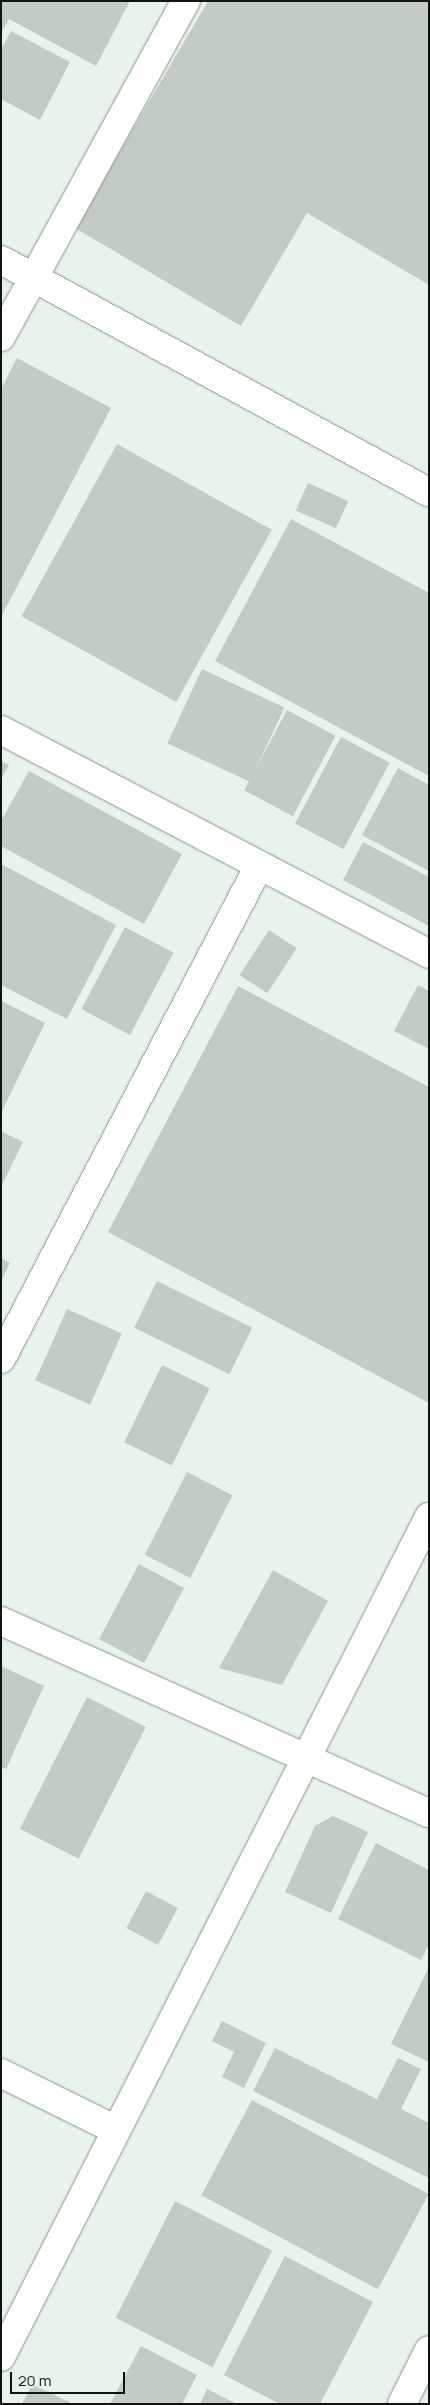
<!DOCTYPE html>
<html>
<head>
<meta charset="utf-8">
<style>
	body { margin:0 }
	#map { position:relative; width:430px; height:2405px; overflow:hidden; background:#e8f3ec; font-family:Manrope,sans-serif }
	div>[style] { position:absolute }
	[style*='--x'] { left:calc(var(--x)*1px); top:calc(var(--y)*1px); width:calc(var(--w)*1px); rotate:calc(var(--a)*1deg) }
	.building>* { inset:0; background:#c2ccc5; transform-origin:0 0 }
	.roads { filter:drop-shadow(0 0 1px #8a958e) drop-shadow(0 0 1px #8a958e) }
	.minor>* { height:28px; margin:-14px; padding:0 14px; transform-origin:14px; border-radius:14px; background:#fff }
	.tertiary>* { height:28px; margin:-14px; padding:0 14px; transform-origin:14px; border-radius:14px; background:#fff }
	span { translate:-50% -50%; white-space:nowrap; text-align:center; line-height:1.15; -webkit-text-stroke:5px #e8f3ec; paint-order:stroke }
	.frame { position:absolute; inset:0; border:2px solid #111512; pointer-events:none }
	.scale { position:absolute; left:10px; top:2372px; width:115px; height:22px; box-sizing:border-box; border:2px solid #111512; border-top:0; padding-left:6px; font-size:15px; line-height:18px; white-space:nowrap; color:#111512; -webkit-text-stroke:4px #e8f3ec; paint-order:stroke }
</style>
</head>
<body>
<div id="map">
	<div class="building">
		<div style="clip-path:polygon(1px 1px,130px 1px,96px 66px,9px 19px,1px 33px)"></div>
		<div style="clip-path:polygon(208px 1px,429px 1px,429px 285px,307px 213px,241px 326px,75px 228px)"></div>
		<div style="clip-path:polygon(11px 31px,70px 62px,40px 120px,1px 99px,1px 50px)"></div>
		<div style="clip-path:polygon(17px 358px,111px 408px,1px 617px,1px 389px)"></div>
		<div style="left:117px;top:444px;width:177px;height:197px;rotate:29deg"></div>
		<div style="left:308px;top:483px;width:44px;height:30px;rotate:24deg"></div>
		<div style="clip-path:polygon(291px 519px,429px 593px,429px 776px,215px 661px)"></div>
		<div style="left:202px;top:669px;width:91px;height:82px;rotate:25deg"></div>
		<div style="left:287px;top:710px;width:55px;height:91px;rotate:28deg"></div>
		<div style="left:341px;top:737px;width:55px;height:98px;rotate:28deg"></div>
		<div style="clip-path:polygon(1px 761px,9px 765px,1px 779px)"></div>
		<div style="clip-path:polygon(398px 768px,429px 785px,429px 871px,362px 835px)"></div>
		<div style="clip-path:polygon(29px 771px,182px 854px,144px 924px,1px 846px,1px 821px)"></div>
		<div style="clip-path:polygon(363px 842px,429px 877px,429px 926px,343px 880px)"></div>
		<div style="clip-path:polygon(1px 864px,116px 925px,67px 1019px,1px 985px)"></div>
		<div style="left:125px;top:927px;width:55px;height:93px;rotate:28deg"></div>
		<div style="left:269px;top:930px;width:33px;height:54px;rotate:33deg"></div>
		<div style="clip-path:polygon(418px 985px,429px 991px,429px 1049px,394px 1031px)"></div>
		<div style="clip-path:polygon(238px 986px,429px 1087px,429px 1403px,108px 1232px)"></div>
		<div style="clip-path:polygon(1px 1001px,45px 1023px,1px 1113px)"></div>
		<div style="clip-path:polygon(1px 1131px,23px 1142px,1px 1187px)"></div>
		<div style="clip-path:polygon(1px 1258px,10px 1263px,1px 1281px)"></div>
		<div style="left:157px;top:1281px;width:106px;height:52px;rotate:26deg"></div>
		<div style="left:67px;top:1309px;width:60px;height:78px;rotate:24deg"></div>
		<div style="left:162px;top:1365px;width:53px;height:86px;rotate:26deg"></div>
		<div style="left:187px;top:1472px;width:51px;height:93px;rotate:27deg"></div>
		<div style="left:139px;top:1564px;width:51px;height:85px;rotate:28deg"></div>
		<div style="clip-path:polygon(273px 1570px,328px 1601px,282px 1685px,219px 1668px)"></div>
		<div style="clip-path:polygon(1px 1666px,44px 1686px,6px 1769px,1px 1767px)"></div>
		<div style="left:87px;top:1697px;width:66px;height:148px;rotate:27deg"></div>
		<div style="clip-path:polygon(333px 1816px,368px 1832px,331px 1913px,285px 1892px,315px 1826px)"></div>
		<div style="clip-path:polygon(376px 1843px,429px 1870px,429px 1944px,421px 1960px,338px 1919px)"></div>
		<div style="left:146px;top:1891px;width:36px;height:42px;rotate:28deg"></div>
		<div style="clip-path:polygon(429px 1967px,429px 2062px,391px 2044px)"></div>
		<div style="clip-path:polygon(222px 2021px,266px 2043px,244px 2088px,222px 2077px,234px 2052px,212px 2041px)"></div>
		<div style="clip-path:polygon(275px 2048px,377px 2099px,398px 2058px,421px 2069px,401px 2109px,429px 2123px,429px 2178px,253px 2091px)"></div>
		<div style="left:252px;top:2100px;width:200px;height:108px;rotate:28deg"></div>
		<div style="left:175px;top:2201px;width:109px;height:131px;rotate:27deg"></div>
		<div style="clip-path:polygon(285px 2256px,373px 2302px,320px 2404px,280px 2404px,224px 2375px)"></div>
		<div style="clip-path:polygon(141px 2346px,197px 2375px,182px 2404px,110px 2404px)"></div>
		<div style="clip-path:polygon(32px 2384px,73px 2404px,22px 2404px)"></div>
		<div style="clip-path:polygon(207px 2389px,237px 2404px,200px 2404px)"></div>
	</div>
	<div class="roads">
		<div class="minor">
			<div style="--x:1;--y:337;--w:384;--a:-61.2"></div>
			<div style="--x:1;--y:730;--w:483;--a:27.6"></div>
			<div style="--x:1;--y:1359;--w:556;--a:-62.38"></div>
			<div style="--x:1;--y:2073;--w:128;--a:26.4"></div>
			<div style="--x:402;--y:2404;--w:60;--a:-63.4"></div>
		</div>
		<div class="tertiary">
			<div style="--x:1;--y:260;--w:487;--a:28.5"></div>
			<div style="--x:1;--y:1621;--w:469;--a:24.2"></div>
			<div style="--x:1;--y:2357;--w:943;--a:-63"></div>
		</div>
	</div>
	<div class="frame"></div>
	<div class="scale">20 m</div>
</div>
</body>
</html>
